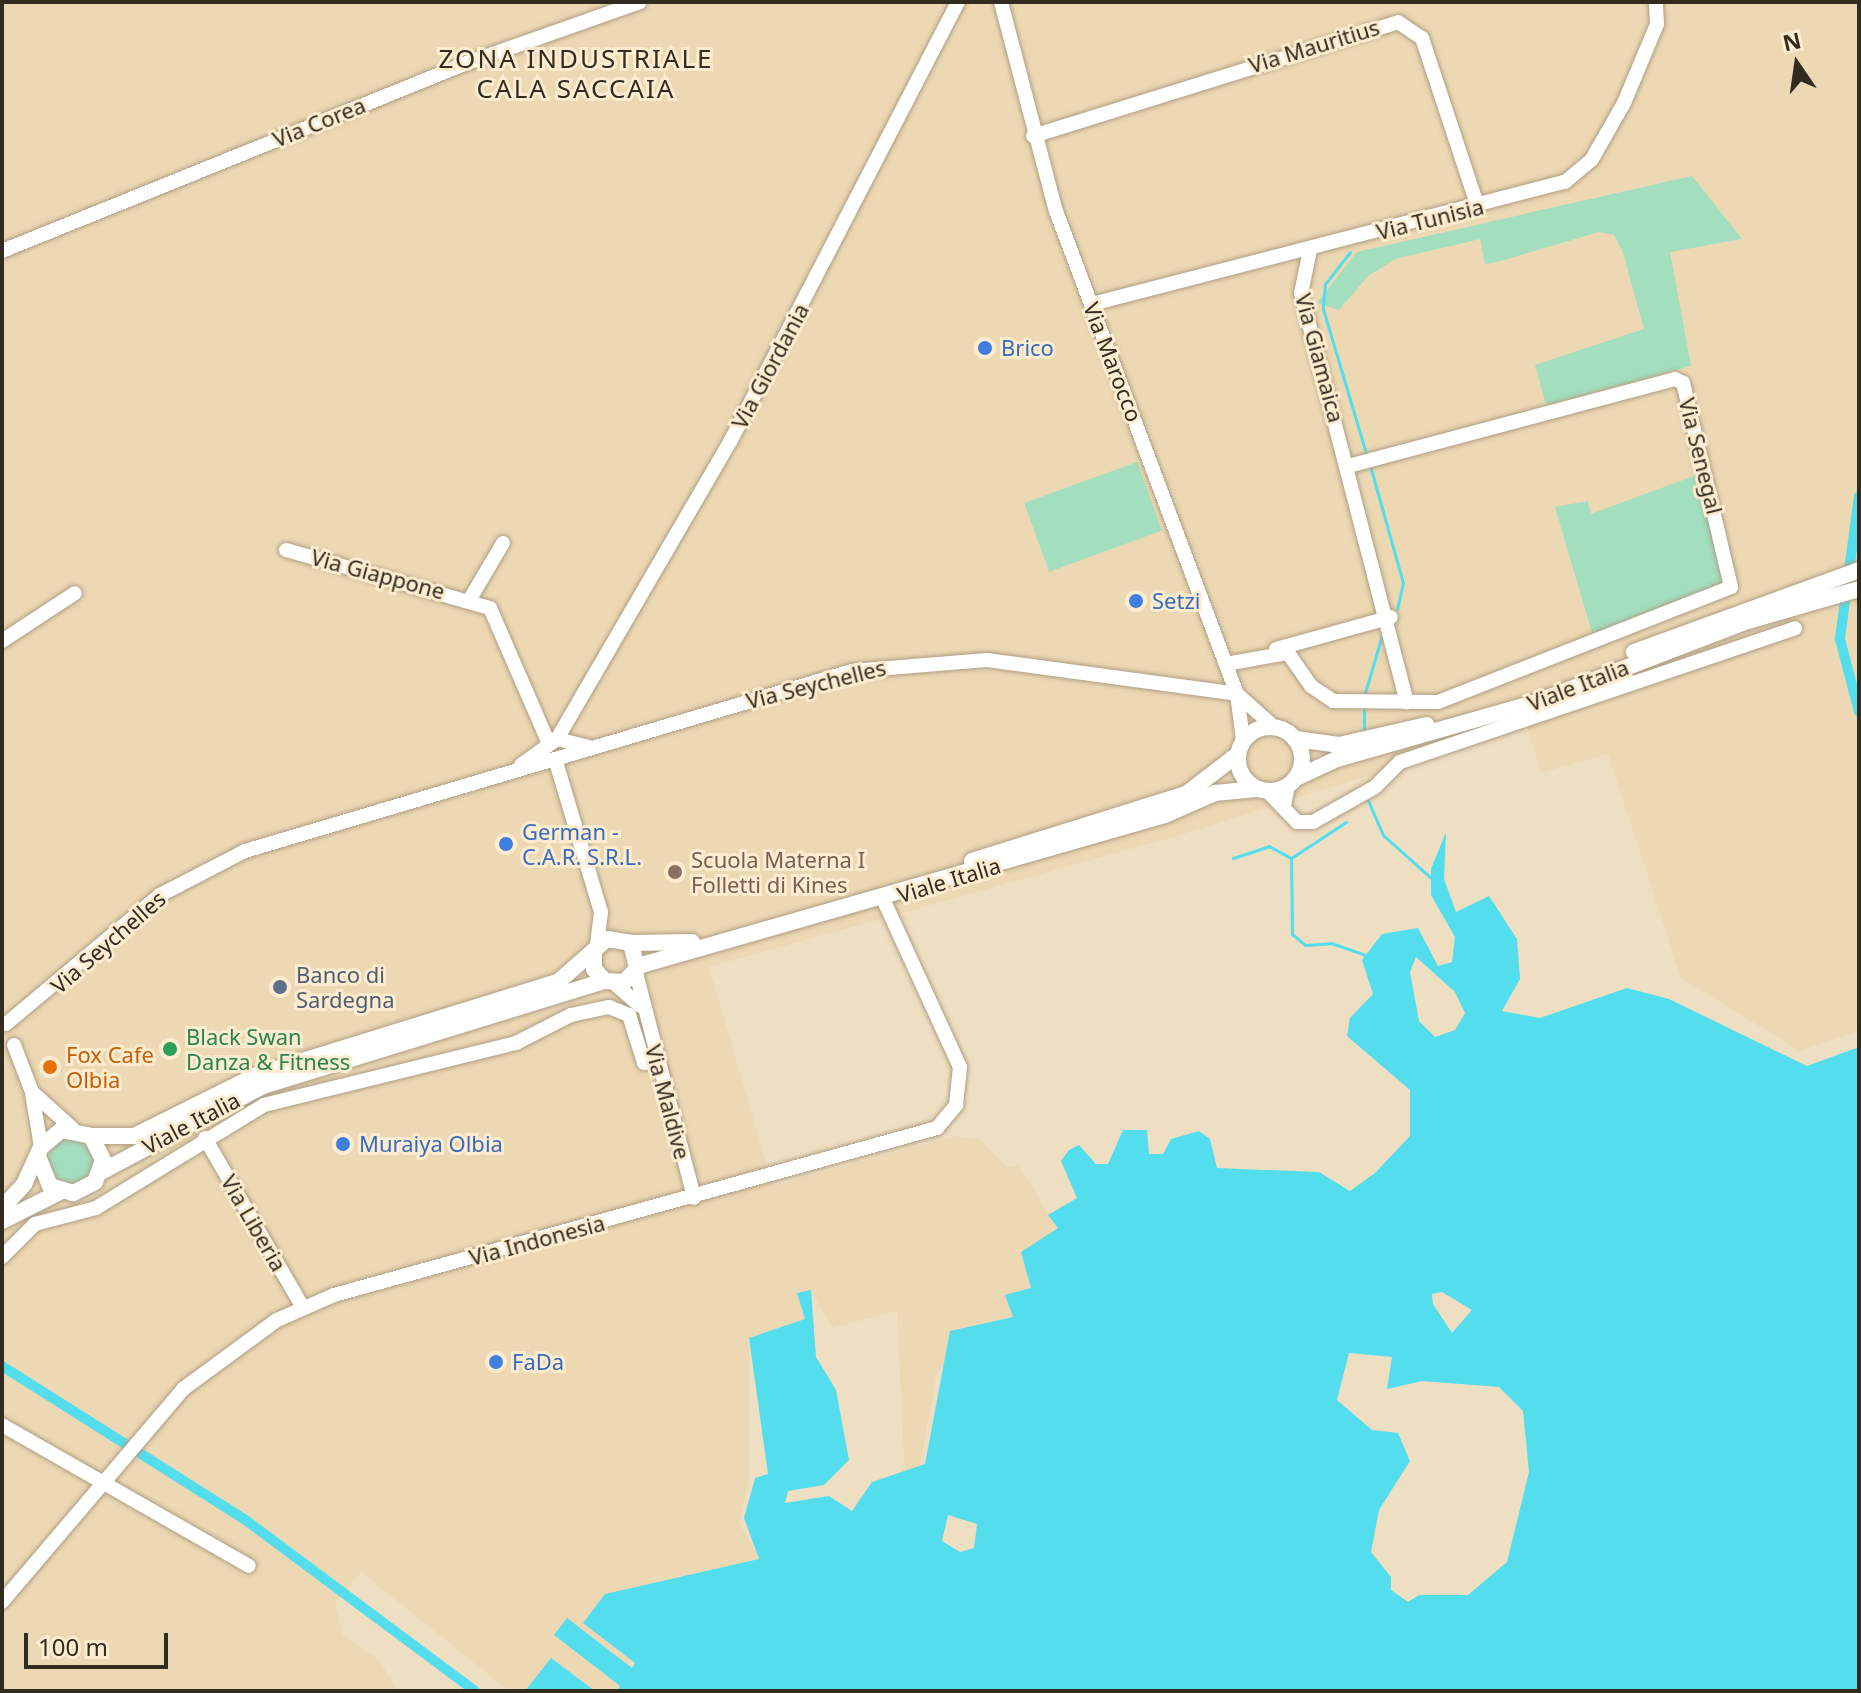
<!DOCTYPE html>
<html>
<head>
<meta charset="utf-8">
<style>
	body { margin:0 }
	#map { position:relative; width:1861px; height:1693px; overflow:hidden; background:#efdfc2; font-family:"Noto Sans",sans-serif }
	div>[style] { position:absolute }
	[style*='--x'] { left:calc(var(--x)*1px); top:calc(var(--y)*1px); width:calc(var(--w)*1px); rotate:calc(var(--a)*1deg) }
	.built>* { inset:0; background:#ecd8b3 }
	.green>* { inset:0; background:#a3debf; transform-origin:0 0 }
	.round { border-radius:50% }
	.water>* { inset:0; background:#54dded }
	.stream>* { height:3px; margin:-1.5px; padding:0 1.5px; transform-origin:1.5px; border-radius:1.5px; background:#54dded }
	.canal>* { height:10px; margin:-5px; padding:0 5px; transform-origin:5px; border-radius:5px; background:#54dded }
	.roads { filter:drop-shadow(0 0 2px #ae9e83) drop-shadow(0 0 2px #ae9e83) }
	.minor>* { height:14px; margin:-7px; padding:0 7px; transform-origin:7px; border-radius:7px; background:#fff }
	.major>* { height:16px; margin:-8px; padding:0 8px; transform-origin:8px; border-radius:8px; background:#fff }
	.major>.ring { margin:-8px; padding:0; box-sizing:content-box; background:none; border:16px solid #fff; border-radius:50% }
	.dots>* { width:22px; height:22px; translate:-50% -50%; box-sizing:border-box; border:4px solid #fdeccf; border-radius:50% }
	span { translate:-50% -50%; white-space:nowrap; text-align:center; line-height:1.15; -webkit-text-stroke:6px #fdeccf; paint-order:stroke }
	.street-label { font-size:22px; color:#322c20 }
	.shop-label { font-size:22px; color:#366cbe }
	.left { translate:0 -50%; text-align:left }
	.education-label { font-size:22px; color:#785e54 }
	.service-label { font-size:22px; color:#4e5e75 }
	.leisure-label { font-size:22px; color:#27864d }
	.food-label { font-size:22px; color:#c56008 }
	.quarter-label { font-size:26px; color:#322c20; letter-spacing:2px }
	.frame { position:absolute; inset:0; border:4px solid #322c20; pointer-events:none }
	.north { position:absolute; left:1757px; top:24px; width:80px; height:80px; -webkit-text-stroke:6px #fdeccf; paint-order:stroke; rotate:347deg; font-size:22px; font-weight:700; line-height:32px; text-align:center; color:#322c20 }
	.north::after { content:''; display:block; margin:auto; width:28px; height:36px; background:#322c20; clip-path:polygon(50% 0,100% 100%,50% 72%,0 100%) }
	.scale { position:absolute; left:24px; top:1633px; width:144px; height:36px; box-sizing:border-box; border:4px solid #322c20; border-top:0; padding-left:10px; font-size:24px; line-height:28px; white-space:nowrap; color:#322c20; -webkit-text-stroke:6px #fdeccf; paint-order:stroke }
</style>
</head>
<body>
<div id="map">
	<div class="built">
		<div style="clip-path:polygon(2px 2px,1859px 2px,1859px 1031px,1800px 1051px,1681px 978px,1608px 754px,1541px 773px,1527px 726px,1177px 836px,709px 967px,773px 1186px,955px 1136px,981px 1140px,1007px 1168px,1018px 1165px,1058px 1228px,1013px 1318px,937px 1372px,919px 1471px,905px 1475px,897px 1311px,832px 1328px,811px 1290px,798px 1293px,805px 1319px,749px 1338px,749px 1480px,739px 1523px,760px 1559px,605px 1594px,632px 1669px,567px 1618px,554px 1636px,621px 1687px,617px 1691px,595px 1691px,551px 1658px,525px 1691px,509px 1691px,361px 1572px,335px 1604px,343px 1636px,378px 1659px,399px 1691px,2px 1691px)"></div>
	</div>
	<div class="green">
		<div style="clip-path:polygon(1692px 176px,1742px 239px,1670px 252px,1691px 366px,1546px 405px,1535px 365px,1644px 329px,1623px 253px,1614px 235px,1599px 232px,1497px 262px,1485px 264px,1480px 239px,1395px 259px,1368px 276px,1339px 310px,1317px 303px,1357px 252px)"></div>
		<div style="left:1137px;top:462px;width:73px;height:120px;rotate:70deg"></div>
		<div style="clip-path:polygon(1702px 473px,1729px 583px,1593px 636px,1555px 507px,1588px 501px,1591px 514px)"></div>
		<div class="round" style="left:48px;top:1139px;width:44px;height:44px"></div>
	</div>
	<div class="water">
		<div style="clip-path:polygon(evenodd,1446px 832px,1444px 879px,1456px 912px,1489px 896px,1517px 939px,1520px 979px,1502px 1011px,1540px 1018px,1627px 988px,1669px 999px,1807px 1066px,1859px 1047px,1859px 1691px,617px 1691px,620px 1686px,554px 1635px,567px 1618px,632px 1668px,635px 1663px,583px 1623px,605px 1594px,759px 1559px,744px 1518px,755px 1478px,768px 1474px,749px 1338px,805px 1319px,797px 1293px,811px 1290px,816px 1357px,836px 1390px,849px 1460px,824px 1485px,788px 1491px,785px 1503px,829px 1496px,852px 1511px,872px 1482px,925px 1464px,950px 1331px,1013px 1317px,1005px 1295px,1031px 1288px,1021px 1252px,1058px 1228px,1048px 1215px,1077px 1198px,1061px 1161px,1069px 1150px,1079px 1145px,1096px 1164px,1108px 1164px,1123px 1130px,1147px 1130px,1149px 1154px,1163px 1154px,1171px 1139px,1199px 1131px,1210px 1139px,1217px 1168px,1319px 1172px,1350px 1191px,1375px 1173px,1410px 1136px,1410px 1090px,1347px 1036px,1350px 1018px,1373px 994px,1362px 960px,1382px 934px,1418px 928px,1438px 966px,1452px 962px,1455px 937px,1431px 895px,1431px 869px,1446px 832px,1416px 957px,1455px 992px,1465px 1013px,1455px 1030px,1435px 1037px,1419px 1021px,1410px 972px,1416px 957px,1446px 832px,1442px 1292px,1472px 1310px,1452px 1333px,1433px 1304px,1432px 1294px,1442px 1292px,1446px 832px,1349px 1353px,1392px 1357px,1387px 1389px,1422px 1381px,1499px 1387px,1523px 1411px,1529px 1472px,1507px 1562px,1468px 1595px,1419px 1595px,1408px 1602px,1391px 1590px,1391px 1577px,1371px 1552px,1379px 1510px,1410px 1461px,1398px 1433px,1372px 1430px,1337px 1400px,1349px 1353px,1446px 832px,948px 1515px,977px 1524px,974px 1548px,960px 1552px,942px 1541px,948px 1515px)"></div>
		<div style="clip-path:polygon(551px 1658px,595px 1691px,525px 1691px)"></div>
	</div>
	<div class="stream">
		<div style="--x:1350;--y:252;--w:41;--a:128"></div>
		<div style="--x:1325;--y:284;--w:25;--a:95"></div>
		<div style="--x:1323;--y:309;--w:150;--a:73.4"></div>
		<div style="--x:1371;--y:469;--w:118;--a:74.3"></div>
		<div style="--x:1403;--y:583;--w:27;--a:103"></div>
		<div style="--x:1364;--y:696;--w:67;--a:-73.5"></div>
		<div style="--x:1364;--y:708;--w:21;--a:90"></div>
		<div style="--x:1366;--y:796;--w:43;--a:66.4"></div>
		<div style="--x:1383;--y:835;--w:64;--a:41.9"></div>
		<div style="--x:1346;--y:822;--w:66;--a:146.8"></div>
		<div style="--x:1291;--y:858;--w:76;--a:89.2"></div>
		<div style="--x:1292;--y:934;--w:17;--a:40"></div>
		<div style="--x:1305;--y:945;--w:26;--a:-4"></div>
		<div style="--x:1331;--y:943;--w:37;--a:19"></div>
		<div style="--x:1233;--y:858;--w:38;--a:-18"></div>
		<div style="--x:1269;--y:846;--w:25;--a:29"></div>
	</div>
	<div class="canal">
		<div style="--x:1859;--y:496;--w:144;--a:97.6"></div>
		<div style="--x:1840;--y:639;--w:75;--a:75.4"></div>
		<div style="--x:2;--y:1366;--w:290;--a:32.3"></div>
		<div style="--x:247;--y:1521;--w:284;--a:36.7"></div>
	</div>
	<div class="roads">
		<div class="minor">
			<div style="--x:1001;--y:2;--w:216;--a:75.3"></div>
			<div style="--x:1056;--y:211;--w:516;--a:69.46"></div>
			<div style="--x:1237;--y:694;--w:46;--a:82.6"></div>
			<div style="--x:1033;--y:136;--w:382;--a:-17.3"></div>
			<div style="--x:1398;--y:22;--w:29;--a:34"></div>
			<div style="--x:1422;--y:38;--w:178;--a:71.7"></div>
			<div style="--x:1310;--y:250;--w:44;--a:101.8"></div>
			<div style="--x:1301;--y:293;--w:423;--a:75.5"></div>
			<div style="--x:2;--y:251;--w:502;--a:-22.01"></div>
			<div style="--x:467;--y:63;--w:183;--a:-19.4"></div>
			<div style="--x:1092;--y:304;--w:488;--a:-14.5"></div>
			<div style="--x:1565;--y:182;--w:35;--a:-40"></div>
			<div style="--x:1592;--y:159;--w:64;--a:-60.3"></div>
			<div style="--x:1624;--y:103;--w:86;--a:-67.3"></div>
			<div style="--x:1657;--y:24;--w:22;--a:-93"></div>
			<div style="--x:286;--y:550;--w:212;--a:15.9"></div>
			<div style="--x:490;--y:608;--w:148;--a:66.5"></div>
			<div style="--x:470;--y:599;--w:65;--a:-59.5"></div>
			<div style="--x:2;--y:641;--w:87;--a:-33.3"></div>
			<div style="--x:1276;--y:649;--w:119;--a:-15.5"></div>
			<div style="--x:1226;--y:664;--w:63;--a:-10.1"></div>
			<div style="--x:1288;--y:653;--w:40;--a:55.1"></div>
			<div style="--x:1311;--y:686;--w:27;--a:34"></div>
			<div style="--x:1333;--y:701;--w:105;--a:0.5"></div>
			<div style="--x:1438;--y:702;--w:315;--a:-21.4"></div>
			<div style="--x:1731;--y:587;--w:210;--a:-103.2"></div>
			<div style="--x:1683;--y:383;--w:9;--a:-153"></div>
			<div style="--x:1675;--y:379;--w:337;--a:165.1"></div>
			<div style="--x:1237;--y:694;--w:48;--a:41.6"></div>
			<div style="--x:557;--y:739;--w:346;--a:-59.8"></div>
			<div style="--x:731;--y:440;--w:493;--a:-62.6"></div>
			<div style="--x:556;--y:762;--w:157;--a:73.3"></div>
			<div style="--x:601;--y:912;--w:34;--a:97"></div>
			<div style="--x:521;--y:765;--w:44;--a:-35.8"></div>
			<div style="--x:557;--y:739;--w:33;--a:14"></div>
			<div style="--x:1267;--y:791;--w:43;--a:45.9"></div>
			<div style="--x:1297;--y:822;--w:16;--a:0"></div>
			<div style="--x:1313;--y:822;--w:71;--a:-29.4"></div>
			<div style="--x:1375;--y:787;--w:35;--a:-45"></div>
			<div style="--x:1400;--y:762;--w:417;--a:-18.7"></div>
			<div style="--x:1284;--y:806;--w:20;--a:-79"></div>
			<div style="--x:636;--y:973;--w:232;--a:75.5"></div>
			<div style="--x:615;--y:984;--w:33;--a:41"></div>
			<div style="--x:6;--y:1024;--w:201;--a:-40"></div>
			<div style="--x:160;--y:895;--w:96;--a:-27.4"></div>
			<div style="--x:245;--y:851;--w:633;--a:-16.52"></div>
			<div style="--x:852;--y:671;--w:135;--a:-4.7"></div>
			<div style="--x:987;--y:660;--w:252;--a:7.7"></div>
			<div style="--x:14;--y:1045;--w:50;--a:69"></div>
			<div style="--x:32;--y:1092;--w:54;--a:42"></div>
			<div style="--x:32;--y:1093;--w:55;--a:80.5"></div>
			<div style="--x:205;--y:1138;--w:196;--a:60"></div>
			<div style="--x:2;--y:1257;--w:47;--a:-45"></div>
			<div style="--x:35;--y:1224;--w:63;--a:-14.7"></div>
			<div style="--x:96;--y:1208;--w:197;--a:-31.5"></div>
			<div style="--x:264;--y:1105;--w:260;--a:-13.8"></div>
			<div style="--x:516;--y:1043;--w:62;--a:-27"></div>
			<div style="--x:571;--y:1015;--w:39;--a:-12"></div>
			<div style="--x:609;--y:1007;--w:22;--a:22"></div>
			<div style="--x:629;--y:1015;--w:50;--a:72.6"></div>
			<div style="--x:644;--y:1063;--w:14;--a:-8"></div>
			<div style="--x:2;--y:1425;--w:284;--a:29.7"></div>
			<div style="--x:2;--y:1602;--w:280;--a:-49.6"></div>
			<div style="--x:183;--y:1389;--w:117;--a:-36.3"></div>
			<div style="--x:277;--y:1320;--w:62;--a:-23.7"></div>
			<div style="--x:334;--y:1295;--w:626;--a:-15.48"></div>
			<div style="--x:937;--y:1128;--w:30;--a:-50"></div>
			<div style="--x:956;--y:1105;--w:38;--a:-84"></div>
			<div style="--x:960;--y:1067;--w:185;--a:-114.6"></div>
		</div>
		<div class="major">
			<div style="--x:1634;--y:652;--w:239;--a:-20"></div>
			<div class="ring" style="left:1238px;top:727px;width:48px;height:48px"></div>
			<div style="--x:1296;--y:739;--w:43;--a:7.9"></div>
			<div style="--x:1339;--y:745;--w:90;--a:-12.8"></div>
			<div style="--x:1296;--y:778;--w:45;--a:-24.9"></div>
			<div style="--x:1337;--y:759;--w:205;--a:-15.9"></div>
			<div style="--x:1534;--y:703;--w:229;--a:-21"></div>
			<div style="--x:1748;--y:621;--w:116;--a:-16.1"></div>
			<div style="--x:972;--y:861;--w:224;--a:-17.4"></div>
			<div style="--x:1186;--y:794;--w:64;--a:-37.4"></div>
			<div style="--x:631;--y:943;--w:61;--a:-0.9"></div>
			<div style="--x:638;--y:966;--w:548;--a:-15.99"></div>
			<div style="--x:1165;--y:815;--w:55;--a:-23.7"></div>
			<div style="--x:1215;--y:793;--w:41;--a:-5.6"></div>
			<div style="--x:91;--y:1136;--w:43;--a:0"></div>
			<div style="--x:134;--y:1136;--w:137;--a:-26.4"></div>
			<div style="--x:257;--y:1075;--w:315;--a:-17.2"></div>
			<div style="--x:558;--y:982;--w:65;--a:-41.3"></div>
			<div style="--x:607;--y:939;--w:24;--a:9"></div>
			<div style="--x:631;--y:943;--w:27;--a:77"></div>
			<div style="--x:637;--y:969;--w:18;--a:135"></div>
			<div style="--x:624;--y:982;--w:19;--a:-177"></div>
			<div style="--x:605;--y:981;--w:16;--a:-133"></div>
			<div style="--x:594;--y:969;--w:17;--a:-90"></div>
			<div style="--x:101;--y:1172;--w:183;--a:-28"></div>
			<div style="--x:263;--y:1086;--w:358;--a:-17.1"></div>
			<div style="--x:2;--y:1208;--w:33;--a:-47"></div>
			<div style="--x:24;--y:1184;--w:41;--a:-65.3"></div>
			<div style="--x:41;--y:1147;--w:26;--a:-40"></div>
			<div style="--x:61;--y:1130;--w:31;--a:11"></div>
			<div style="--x:91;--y:1136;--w:27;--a:63"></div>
			<div style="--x:103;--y:1160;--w:23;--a:110"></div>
			<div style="--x:95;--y:1182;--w:25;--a:153"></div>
			<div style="--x:73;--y:1193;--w:24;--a:-163"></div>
			<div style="--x:50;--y:1186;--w:32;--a:-112"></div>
			<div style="--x:2;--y:1221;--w:65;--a:-26.6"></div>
		</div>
	</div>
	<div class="dots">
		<div style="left:985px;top:348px;background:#3f7fe0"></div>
		<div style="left:1136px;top:601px;background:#3f7fe0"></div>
		<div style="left:506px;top:844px;background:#3f7fe0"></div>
		<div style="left:675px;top:872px;background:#8d6e63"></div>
		<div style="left:280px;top:987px;background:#5c6f8a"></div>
		<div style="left:170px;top:1049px;background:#2e9e5b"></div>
		<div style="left:50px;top:1067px;background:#e8710a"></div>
		<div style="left:343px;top:1144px;background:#3f7fe0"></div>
		<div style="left:496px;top:1362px;background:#3f7fe0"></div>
	</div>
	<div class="street-label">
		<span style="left:1314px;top:46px;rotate:-17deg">Via Mauritius</span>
		<span style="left:319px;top:122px;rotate:-22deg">Via Corea</span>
		<span style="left:1430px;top:219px;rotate:-14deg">Via Tunisia</span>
		<span style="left:1320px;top:358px;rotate:75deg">Via Giamaica</span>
		<span style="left:1113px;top:362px;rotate:69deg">Via Marocco</span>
		<span style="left:770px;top:366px;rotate:-62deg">Via Giordania</span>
		<span style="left:1701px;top:456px;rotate:76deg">Via Senegal</span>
		<span style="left:378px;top:574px;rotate:15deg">Via Giappone</span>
		<span style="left:816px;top:684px;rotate:-14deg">Via Seychelles</span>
		<span style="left:1578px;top:685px;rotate:-21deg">Viale Italia</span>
		<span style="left:949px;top:880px;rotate:-17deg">Viale Italia</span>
		<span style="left:108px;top:942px;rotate:-41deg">Via Seychelles</span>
		<span style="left:668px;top:1102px;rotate:75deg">Via Maldive</span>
		<span style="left:191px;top:1123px;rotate:-28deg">Viale Italia</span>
		<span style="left:254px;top:1223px;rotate:60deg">Via Liberia</span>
		<span style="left:537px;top:1240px;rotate:-15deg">Via Indonesia</span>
	</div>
	<div class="shop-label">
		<span class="left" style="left:1001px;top:348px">Brico</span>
		<span class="left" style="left:1152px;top:601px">Setzi</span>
		<span class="left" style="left:522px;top:844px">German -<br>C.A.R. S.R.L.</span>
		<span class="left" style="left:359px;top:1144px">Muraiya Olbia</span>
		<span class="left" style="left:512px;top:1362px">FaDa</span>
	</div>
	<div class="education-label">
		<span class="left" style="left:691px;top:872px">Scuola Materna I<br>Folletti di Kines</span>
	</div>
	<div class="service-label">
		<span class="left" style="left:296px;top:987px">Banco di<br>Sardegna</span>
	</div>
	<div class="leisure-label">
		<span class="left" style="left:186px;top:1049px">Black Swan<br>Danza &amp; Fitness</span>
	</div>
	<div class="food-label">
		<span class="left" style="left:66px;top:1067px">Fox Cafe<br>Olbia</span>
	</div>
	<div class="quarter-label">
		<span style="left:576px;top:74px">ZONA INDUSTRIALE<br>CALA SACCAIA</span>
	</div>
	<div class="frame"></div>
	<div class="north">N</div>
	<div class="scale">100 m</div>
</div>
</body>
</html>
